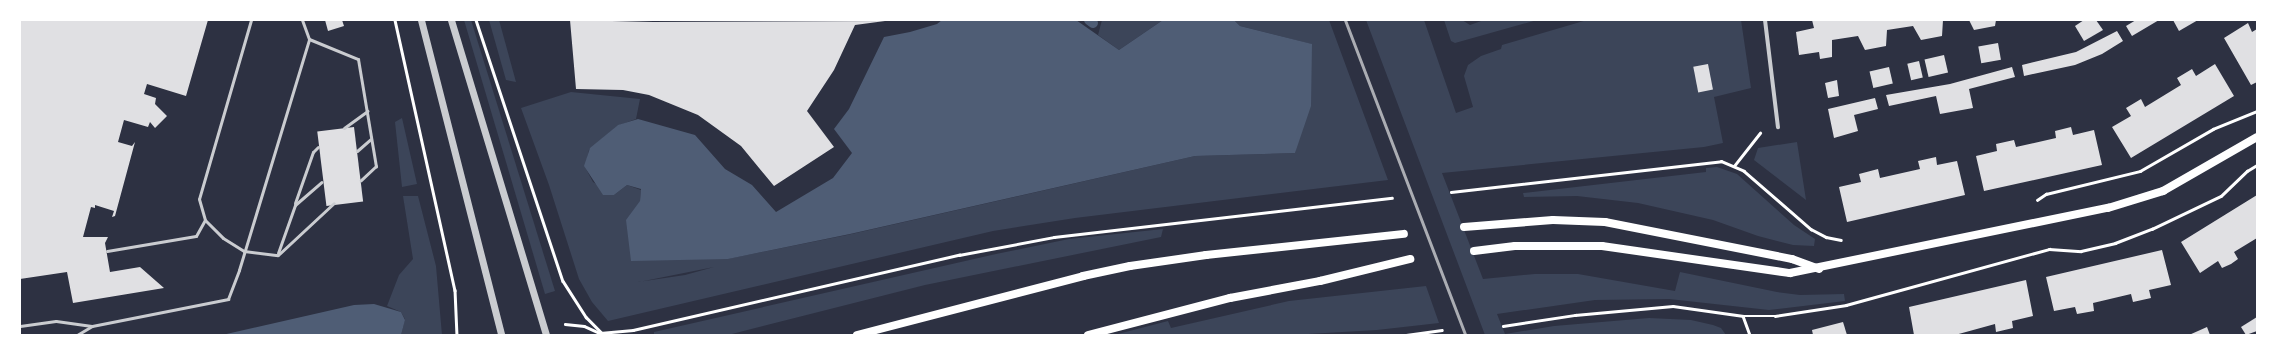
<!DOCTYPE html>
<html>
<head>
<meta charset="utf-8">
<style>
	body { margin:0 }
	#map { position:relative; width:2277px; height:355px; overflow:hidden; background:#2d3142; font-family:"Open Sans",sans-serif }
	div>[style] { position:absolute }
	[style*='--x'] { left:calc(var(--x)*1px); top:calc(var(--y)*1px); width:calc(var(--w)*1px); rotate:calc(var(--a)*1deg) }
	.green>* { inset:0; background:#3c4559 }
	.water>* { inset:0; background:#4f5d75 }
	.stream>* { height:10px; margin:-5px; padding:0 5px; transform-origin:5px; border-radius:5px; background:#4f5d75 }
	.building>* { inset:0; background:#e0e0e3; transform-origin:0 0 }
	.path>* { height:2.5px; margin:-1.25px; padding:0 1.25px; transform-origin:1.25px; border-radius:1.25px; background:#fff }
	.service>* { height:3px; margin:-1.5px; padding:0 1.5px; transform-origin:1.5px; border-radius:1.5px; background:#caccd0 }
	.minor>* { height:4px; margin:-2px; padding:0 2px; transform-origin:2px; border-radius:2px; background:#caccd0 }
	.tertiary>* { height:7px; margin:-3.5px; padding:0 3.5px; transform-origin:3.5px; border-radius:3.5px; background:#caccd0 }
	.secondary>* { height:8px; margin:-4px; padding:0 4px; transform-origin:4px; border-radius:4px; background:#fff }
	.rail>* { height:3px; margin:-1.5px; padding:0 1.5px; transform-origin:1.5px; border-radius:1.5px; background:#abadb3 }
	span { translate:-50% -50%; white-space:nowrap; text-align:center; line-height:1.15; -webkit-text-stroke:3px #fff; paint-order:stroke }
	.frame { position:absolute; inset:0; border:21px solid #fff; pointer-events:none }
</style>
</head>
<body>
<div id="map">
	<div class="green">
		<div style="clip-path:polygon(464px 20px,471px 20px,555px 291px,545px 294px)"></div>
		<div style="clip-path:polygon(489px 20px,499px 20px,516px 82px,506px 80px)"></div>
		<div style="clip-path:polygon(1102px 20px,1163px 20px,1119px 50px,1098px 35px)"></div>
		<div style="clip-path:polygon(evenodd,1234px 20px,1329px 20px,1388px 180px,1075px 218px,993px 231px,608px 321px,592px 302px,579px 279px,549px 185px,521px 108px,571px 92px,640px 99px,636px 119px,617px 126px,589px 150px,585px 167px,593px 182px,614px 195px,627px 185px,641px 190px,640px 201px,663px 259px,727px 259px,847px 235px,1195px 156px,1295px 153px,1311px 44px,1240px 26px,1234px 20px,714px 267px,685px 275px,638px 282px,639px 282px,714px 267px)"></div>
		<div style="clip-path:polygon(1366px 20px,1424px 20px,1456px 113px,1473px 107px,1464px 76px,1468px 65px,1481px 56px,1501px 49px,1502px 45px,1587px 20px,1741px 20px,1751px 88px,1714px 97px,1723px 143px,1704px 147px,1442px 173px,1483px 279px,1535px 274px,1578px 274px,1675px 291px,1680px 272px,1777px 292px,1800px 295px,1844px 294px,1845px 301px,1769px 310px,1669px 299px,1595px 300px,1497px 314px,1505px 334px,1554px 326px,1649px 318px,1691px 320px,1713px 325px,1721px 328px,1726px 335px,1485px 335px)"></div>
		<div style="clip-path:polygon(1444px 20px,1462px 20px,1470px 25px,1484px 20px,1537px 20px,1455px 43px,1451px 41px)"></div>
		<div style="clip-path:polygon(402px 118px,417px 184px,402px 187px,395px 122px)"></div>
		<div style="clip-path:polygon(1797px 142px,1806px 200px,1754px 160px,1758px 148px)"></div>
		<div style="clip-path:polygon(1717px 167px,1737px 174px,1794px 225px,1815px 239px,1814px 246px,1793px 245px,1758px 236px,1713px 220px,1638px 203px,1577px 196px,1524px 197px,1523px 193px,1706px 172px,1706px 168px)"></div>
		<div style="clip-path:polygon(403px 196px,418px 196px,436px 266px,442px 335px,401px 335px,405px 319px,401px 312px,387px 306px,399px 275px,413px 259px)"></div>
		<div style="clip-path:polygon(1163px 229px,1161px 237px,925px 285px,728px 335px,654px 335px,654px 332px,996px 254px,1069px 239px)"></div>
		<div style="clip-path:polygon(1426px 286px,1439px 323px,1377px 330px,1291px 335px,1114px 335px,1168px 321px,1171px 328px,1289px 301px)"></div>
	</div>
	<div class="water">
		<div style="clip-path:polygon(942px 20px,1076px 20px,1119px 50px,1163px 20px,1234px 20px,1240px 26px,1312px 44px,1311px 106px,1295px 153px,1195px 156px,850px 234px,728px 259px,631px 261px,626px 220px,640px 201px,641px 189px,627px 185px,614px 195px,603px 195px,584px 166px,590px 148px,618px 125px,638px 119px,695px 135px,725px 169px,752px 185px,776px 212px,833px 178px,852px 153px,834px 129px,849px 109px,884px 37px,910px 32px,937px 24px)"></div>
		<div style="clip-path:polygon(374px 304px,401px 312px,405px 320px,401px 335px,222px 335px,354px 305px)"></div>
	</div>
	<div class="stream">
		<div style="--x:1089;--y:20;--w:5;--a:37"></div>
	</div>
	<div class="building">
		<div style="clip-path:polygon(20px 20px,208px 20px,186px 96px,147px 84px,144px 94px,156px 98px,155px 104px,167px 116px,155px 128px,150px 122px,148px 127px,124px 120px,118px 142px,132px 146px,135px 142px,115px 216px,112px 217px,114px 211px,95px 205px,95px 208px,91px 207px,83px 237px,108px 237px,105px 243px,110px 272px,140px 267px,164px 288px,73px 303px,67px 272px,20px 279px)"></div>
		<div style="clip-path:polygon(325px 20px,342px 20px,344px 26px,328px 31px)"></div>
		<div style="clip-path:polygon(570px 20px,653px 22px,885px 21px,855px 25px,834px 70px,807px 111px,834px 147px,774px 186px,741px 146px,698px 115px,649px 95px,623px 90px,576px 89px)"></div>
		<div style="clip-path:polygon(1812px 20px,1943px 20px,1942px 36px,1921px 40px,1913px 26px,1887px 30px,1886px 46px,1865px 50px,1858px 36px,1832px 40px,1832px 57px,1820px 59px,1819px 52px,1799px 55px,1796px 32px,1814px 28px)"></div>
		<div style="clip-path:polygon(1969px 20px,1996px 20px,1995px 26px,1974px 30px)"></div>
		<div style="clip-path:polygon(2084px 20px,2096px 20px,2103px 30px,2084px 41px,2075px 26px)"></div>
		<div style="clip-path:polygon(2136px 20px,2159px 20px,2132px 36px,2126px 26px)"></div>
		<div style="clip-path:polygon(2173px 20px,2198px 20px,2179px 31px)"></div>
		<div style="clip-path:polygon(2248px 23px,2252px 32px,2257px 29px,2257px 82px,2251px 85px,2224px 38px)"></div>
		<div style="clip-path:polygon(2117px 31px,2123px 41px,2102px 54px,2075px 65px,2024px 76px,2022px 65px,2076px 52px)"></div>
		<div style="left:1998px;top:43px;width:17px;height:20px;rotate:80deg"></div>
		<div style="left:1944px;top:55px;width:18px;height:20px;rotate:77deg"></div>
		<div style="left:1919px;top:61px;width:17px;height:12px;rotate:77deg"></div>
		<div style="left:1708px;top:64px;width:26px;height:15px;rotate:79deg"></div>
		<div style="clip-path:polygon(2215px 64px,2234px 96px,2131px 158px,2112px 127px,2131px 116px,2126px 108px,2141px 99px,2145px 107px,2181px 85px,2177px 78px,2192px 69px,2196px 76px)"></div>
		<div style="left:1889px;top:67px;width:17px;height:20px;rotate:77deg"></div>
		<div style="clip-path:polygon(2012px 67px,2015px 77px,1969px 89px,1973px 108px,1940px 114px,1936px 96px,1889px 106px,1886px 95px,1950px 84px)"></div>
		<div style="clip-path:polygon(1837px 80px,1839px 96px,1828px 98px,1825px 83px)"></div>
		<div style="clip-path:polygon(1875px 98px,1878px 109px,1854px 115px,1858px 131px,1834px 138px,1828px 109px)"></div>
		<div style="left:354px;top:127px;width:75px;height:37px;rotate:83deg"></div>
		<div style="clip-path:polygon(2071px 127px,2073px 135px,2094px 130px,2102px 165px,1984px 191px,1976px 156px,1997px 151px,1996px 144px,2014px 140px,2016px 147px,2056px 138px,2055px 131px)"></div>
		<div style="clip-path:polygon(1936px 157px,1937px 165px,1957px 161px,1965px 195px,1847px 222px,1839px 187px,1861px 182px,1859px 174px,1878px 169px,1880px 178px,1920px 169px,1918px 161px)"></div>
		<div style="clip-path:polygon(2257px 195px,2257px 238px,2234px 252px,2238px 259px,2231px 264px,2222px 268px,2218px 261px,2200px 273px,2181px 242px)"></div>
		<div style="clip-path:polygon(2162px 250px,2171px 285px,2149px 290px,2151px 298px,2133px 302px,2131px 294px,2093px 303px,2094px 311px,2077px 314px,2075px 307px,2054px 311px,2046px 277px)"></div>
		<div style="clip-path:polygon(2026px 280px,2033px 316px,2012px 321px,2013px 328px,1996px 332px,1995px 324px,1955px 335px,1914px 335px,1909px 307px)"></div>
		<div style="clip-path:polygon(2257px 317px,2257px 331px,2246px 335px,2241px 327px)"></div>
		<div style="clip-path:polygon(1843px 322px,1847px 335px,1813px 335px,1812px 330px)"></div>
		<div style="clip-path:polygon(2207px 327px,2210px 335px,2189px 335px)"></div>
	</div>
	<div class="path">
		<div style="--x:395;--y:20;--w:277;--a:77.5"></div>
		<div style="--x:455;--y:290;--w:45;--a:87.5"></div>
		<div style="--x:476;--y:20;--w:275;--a:71.6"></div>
		<div style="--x:563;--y:281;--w:43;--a:57.4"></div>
		<div style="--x:586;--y:317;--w:25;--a:45"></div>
		<div style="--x:1734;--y:166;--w:42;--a:-51.8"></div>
		<div style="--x:1451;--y:192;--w:272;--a:-6.5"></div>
		<div style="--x:1721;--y:161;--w:25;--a:23"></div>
		<div style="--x:1744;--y:171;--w:89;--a:40.9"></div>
		<div style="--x:1811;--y:229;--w:17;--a:28"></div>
		<div style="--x:1826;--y:237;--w:15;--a:11"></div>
		<div style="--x:2037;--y:200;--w:11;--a:-34"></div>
		<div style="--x:2046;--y:194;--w:97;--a:-13.7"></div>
		<div style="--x:2140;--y:171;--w:84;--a:-29.9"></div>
		<div style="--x:2213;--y:129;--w:48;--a:-22.2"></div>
		<div style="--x:1743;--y:316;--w:20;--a:70"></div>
		<div style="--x:565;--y:324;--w:19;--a:6"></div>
		<div style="--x:584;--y:326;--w:17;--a:24"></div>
		<div style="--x:600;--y:333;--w:33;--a:-5"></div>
		<div style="--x:633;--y:330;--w:335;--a:-13"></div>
		<div style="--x:959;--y:255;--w:97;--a:-10.7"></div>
		<div style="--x:1054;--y:237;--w:340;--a:-6.6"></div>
		<div style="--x:1503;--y:326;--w:73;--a:-8.7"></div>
		<div style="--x:1575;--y:315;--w:98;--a:-5.2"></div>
		<div style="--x:1673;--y:306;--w:71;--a:8.1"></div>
		<div style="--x:1743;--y:316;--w:32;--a:0"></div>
		<div style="--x:1775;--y:316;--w:72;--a:-8.8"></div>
		<div style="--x:1846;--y:305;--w:211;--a:-15.4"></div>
		<div style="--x:2049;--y:249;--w:32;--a:4"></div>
		<div style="--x:2081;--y:251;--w:35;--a:-13"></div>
		<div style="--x:2115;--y:243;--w:40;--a:-21"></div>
		<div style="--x:2152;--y:229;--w:76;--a:-25.6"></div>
		<div style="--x:2221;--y:196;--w:36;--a:-44"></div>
		<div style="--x:2247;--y:171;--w:12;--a:-31"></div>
		<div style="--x:1406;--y:335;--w:36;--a:-8"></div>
	</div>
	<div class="service">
		<div style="--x:251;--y:20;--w:186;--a:106.2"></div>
		<div style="--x:199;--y:199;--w:22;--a:74"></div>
		<div style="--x:205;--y:220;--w:25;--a:45"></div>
		<div style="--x:223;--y:238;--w:25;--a:32"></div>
		<div style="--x:244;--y:251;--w:34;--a:7"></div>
		<div style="--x:278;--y:255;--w:76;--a:-42.9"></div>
		<div style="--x:309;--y:39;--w:53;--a:22.2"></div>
		<div style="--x:358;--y:59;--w:109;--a:80.5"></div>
		<div style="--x:376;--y:166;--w:21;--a:137"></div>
		<div style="--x:344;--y:128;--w:29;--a:-36"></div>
		<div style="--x:357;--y:151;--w:18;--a:-41"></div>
		<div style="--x:295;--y:203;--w:54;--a:-70.6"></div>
		<div style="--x:313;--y:152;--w:7;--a:-45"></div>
		<div style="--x:107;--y:251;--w:90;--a:-9.6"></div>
		<div style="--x:196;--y:236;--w:18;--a:-61"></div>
		<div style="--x:278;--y:253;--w:51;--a:-70.5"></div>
		<div style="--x:295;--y:205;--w:35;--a:-41"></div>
		<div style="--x:20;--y:326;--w:36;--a:-8"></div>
		<div style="--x:56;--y:321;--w:36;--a:8"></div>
		<div style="--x:77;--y:335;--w:17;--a:-31"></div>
		<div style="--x:92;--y:326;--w:139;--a:-11.2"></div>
		<div style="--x:228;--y:299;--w:31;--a:-69"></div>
		<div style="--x:239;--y:270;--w:241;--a:-73.1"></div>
		<div style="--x:309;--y:39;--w:20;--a:-110"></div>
	</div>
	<div class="minor">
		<div style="--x:1765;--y:20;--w:108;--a:83.1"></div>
	</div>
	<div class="tertiary">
		<div style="--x:421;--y:20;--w:325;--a:75.7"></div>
		<div style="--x:451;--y:20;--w:329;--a:73.2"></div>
	</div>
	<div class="secondary">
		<div style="--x:1464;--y:227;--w:89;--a:-4.5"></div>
		<div style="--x:1553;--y:220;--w:52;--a:2.2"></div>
		<div style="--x:1605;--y:222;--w:191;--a:11.2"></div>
		<div style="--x:1792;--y:259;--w:29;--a:20"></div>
		<div style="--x:1474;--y:251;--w:41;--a:-7"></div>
		<div style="--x:1515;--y:246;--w:87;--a:0"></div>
		<div style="--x:1602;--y:246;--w:190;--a:8.2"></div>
		<div style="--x:1790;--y:273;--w:325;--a:-11.6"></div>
		<div style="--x:2108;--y:208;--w:58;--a:-17.2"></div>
		<div style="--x:2163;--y:191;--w:108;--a:-29.9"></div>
		<div style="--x:857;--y:335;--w:234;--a:-14.6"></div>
		<div style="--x:1083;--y:276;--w:48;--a:-12"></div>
		<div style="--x:1130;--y:266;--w:77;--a:-8.2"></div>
		<div style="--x:1206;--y:255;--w:199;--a:-6.1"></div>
		<div style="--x:1088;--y:335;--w:147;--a:-14.6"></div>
		<div style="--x:1230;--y:298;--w:92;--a:-10.7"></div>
		<div style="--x:1320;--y:281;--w:93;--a:-13.7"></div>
	</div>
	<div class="rail">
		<div style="--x:1345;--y:20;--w:337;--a:69.1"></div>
	</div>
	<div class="frame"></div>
</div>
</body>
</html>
